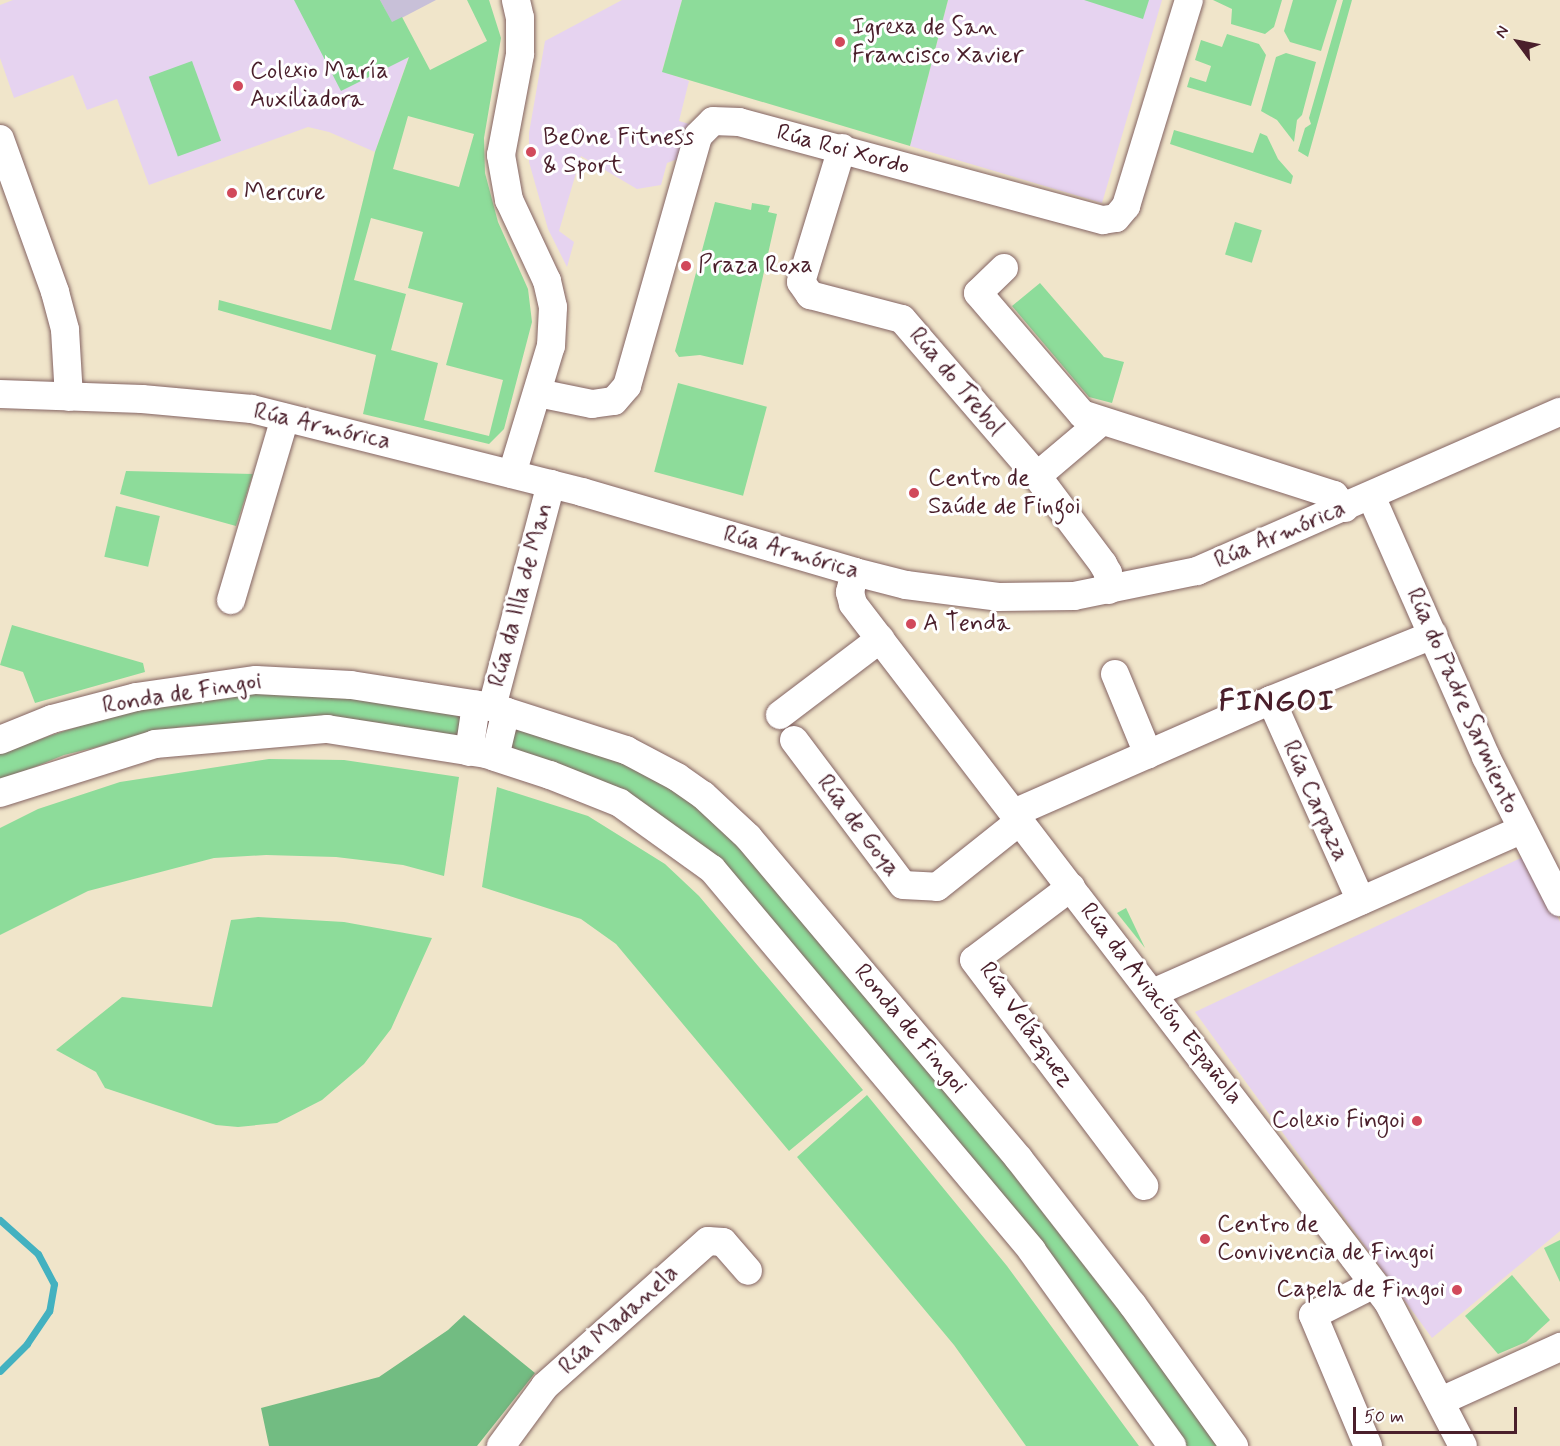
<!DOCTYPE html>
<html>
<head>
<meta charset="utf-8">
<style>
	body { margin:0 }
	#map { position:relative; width:1560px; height:1446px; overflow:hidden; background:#f0e5ca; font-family:Mynerve,sans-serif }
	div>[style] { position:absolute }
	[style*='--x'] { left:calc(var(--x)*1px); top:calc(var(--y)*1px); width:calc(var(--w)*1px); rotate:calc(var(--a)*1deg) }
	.built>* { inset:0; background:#e6d3f0 }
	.industrial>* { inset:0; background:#c8c0d8 }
	.green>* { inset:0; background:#8ddc9a; transform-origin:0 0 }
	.forest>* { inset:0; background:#72bc82 }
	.stream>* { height:7px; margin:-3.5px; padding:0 3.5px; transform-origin:3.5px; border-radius:3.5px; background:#43b1c0 }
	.roads { filter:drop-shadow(0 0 2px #846463) drop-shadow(0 0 2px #846463) }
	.minor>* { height:28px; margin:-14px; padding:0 14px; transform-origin:14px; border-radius:14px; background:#fff }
	.dots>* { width:16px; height:16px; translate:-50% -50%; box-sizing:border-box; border:3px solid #fff; border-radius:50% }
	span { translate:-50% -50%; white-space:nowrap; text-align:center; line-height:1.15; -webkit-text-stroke:6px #fff; paint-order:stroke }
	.poi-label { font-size:24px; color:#4a1f2b }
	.left { translate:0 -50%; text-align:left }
	.right { translate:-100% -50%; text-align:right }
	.street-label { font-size:24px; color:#4a1f2b }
	.district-label { font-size:30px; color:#4a1f2b; font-weight:700; letter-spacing:1.5px }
	.north { position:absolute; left:1488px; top:12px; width:60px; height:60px; -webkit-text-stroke:4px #fff; paint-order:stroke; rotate:302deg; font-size:16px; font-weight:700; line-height:24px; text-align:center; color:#4a1f2b }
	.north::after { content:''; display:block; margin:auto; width:21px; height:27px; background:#4a1f2b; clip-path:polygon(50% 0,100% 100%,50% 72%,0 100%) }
	.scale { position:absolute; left:1353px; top:1407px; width:164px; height:27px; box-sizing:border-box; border:3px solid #4a1f2b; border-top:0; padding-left:8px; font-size:18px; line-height:21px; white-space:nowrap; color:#4a1f2b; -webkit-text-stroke:4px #fff; paint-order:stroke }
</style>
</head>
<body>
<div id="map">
	<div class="built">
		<div style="clip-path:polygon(13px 0,380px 0,409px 56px,375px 152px,329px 132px,308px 127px,149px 185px,117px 99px,87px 110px,73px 75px,14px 98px,0 58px,0 5px)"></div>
		<div style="clip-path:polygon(622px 0,682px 0,662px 71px,689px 81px,679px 121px,696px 126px,688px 155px,667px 163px,661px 185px,637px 189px,581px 156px,559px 231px,574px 242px,567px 267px,548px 229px,529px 162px,529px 133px,545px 41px)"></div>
		<div style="clip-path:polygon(948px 0,1162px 0,1102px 203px,910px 146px)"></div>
		<div style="clip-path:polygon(1527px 855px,1560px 922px,1560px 1231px,1432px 1338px,1195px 1012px)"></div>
	</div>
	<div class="industrial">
		<div style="clip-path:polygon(380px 0,436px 0,392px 23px)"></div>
	</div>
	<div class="green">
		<div style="clip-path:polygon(evenodd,294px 0,380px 0,392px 22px,402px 17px,430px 70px,487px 41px,467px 0,489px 0,501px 38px,484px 138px,485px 173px,498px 222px,528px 289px,532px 322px,504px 429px,489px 444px,363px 414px,376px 355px,218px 310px,219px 300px,331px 330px,375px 152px,409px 57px,341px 91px,294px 0,408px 116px,474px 134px,459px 187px,393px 169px,408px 116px,294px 0,371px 218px,423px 232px,408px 288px,463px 303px,446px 365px,503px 380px,489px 436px,424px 420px,438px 363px,391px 350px,406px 294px,354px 280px,371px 218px)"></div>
		<div style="clip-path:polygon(682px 0,948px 0,910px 146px,662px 72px)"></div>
		<div style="clip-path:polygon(1084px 0,1149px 0,1143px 19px)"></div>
		<div style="clip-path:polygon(1213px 0,1282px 0,1274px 27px,1265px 34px,1231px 24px,1232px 9px)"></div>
		<div style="clip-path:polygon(1293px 0,1337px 0,1321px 51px,1290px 42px,1284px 31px)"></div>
		<div style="clip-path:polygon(1343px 0,1352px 0,1308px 157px,1298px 151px,1305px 128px,1311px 124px,1309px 118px)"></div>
		<div style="clip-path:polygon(1227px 34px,1259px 44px,1266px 55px,1251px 106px,1187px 87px,1190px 77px,1206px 82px,1211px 66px,1195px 60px,1201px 40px,1222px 47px)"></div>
		<div style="clip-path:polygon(1286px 53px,1316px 62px,1302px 115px,1297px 120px,1294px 142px,1277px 120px,1261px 111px,1276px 57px)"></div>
		<div style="left:192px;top:61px;width:85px;height:46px;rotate:70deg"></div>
		<div style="clip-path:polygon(1174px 130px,1253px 153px,1260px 133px,1267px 136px,1278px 159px,1293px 176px,1291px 184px,1170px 144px)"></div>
		<div style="clip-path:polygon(715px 202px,751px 210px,752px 203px,770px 206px,768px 212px,777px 214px,743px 365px,700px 355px,679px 357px,675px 351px)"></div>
		<div style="left:1235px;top:222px;width:28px;height:34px;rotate:17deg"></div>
		<div style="clip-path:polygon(1040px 283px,1104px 357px,1124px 362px,1112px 403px,1089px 397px,1012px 306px)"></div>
		<div style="left:678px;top:383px;width:92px;height:92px;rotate:15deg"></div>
		<div style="clip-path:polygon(126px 471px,253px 474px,236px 526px,120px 494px)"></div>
		<div style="left:116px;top:506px;width:45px;height:52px;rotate:13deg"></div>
		<div style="clip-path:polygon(12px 625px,143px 663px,145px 672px,35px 703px,23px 672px,0 665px)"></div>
		<div style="clip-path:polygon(259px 692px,359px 697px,465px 717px,466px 728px,457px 735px,445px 736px,374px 722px,298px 719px,180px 727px,64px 755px,0 781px,0 754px,49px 736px,146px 705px)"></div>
		<div style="clip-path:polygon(515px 727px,597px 751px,645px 772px,687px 799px,720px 827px,773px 884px,1032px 1190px,1219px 1446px,1185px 1446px,733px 878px,510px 749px)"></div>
		<div style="clip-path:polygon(269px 759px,344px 760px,459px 777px,444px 876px,403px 865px,336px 857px,266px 855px,214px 858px,88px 891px,0 935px,0 828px,38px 809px,120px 782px)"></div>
		<div style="clip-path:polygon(497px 787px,588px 816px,665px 864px,699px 896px,863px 1090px,789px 1151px,616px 944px,581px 919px,482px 887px)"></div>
		<div style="clip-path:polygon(1126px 908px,1145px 948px,1117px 913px)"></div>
		<div style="clip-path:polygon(258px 917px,344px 922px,432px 938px,391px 1029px,364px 1064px,322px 1100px,277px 1123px,238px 1127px,216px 1125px,105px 1088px,96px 1072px,56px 1050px,122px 997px,212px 1007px,231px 920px)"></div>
		<div style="clip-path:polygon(867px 1095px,1007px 1266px,1139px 1446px,1026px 1446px,954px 1345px,797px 1157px)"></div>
		<div style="clip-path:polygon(1560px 1240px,1560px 1282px,1544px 1248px)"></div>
		<div style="clip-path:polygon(1512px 1275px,1550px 1320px,1526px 1342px,1498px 1354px,1465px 1316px)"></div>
	</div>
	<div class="forest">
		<div style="clip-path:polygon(464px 1315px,535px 1373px,477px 1446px,269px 1446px,261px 1408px,379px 1377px,448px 1330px)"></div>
	</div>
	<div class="stream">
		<div style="--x:0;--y:1220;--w:51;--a:41.8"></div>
		<div style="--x:38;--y:1254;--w:34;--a:62"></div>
		<div style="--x:54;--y:1284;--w:27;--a:100"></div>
		<div style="--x:49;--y:1311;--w:40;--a:124"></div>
		<div style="--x:27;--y:1344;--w:38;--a:135"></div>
	</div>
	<div class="roads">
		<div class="minor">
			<div style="--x:0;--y:139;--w:163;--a:70.2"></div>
			<div style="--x:55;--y:292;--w:39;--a:75"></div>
			<div style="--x:65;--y:330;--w:67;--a:86.6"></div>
			<div style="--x:842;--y:148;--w:140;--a:107"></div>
			<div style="--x:801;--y:282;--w:16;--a:55"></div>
			<div style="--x:810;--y:295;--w:95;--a:14.6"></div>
			<div style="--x:902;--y:319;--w:207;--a:49.3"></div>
			<div style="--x:1037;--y:476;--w:110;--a:53.1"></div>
			<div style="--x:1103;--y:564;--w:10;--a:61"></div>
			<div style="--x:1108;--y:573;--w:17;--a:87"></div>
			<div style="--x:1004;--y:268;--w:36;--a:136"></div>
			<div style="--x:978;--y:293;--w:160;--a:49.3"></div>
			<div style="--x:1082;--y:414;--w:265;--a:17.8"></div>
			<div style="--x:1334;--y:495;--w:17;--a:50"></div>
			<div style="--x:538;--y:393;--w:55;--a:11.5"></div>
			<div style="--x:592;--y:404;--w:22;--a:-8"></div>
			<div style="--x:614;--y:401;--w:20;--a:-49"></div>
			<div style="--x:627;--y:386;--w:260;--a:-74.1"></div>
			<div style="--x:698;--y:136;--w:21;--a:-45"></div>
			<div style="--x:713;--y:121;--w:26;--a:2"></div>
			<div style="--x:739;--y:122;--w:377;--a:15.1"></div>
			<div style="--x:1103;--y:220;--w:13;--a:-9"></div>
			<div style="--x:1116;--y:218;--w:16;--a:-50"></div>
			<div style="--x:1126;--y:206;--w:215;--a:-73"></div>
			<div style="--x:0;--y:394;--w:142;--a:2"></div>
			<div style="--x:142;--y:399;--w:110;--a:5.2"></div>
			<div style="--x:252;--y:409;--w:340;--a:14.1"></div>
			<div style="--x:582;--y:492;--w:284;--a:16.3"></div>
			<div style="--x:855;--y:572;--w:53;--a:14.3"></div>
			<div style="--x:906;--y:585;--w:93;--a:7.4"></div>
			<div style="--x:998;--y:597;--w:76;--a:-0.8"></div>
			<div style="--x:1074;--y:596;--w:126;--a:-11.5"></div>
			<div style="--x:1197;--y:571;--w:396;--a:-23.7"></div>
			<div style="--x:512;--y:474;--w:134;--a:-73.1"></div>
			<div style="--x:551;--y:346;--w:39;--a:-87"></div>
			<div style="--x:553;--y:307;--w:27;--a:-103"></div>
			<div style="--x:547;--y:281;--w:89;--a:-115.1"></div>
			<div style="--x:509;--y:200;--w:46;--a:-100.1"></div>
			<div style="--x:501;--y:155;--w:103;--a:-79.3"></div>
			<div style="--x:520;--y:54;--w:36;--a:-90"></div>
			<div style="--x:520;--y:18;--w:18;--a:-103"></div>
			<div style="--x:1037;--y:476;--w:85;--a:-40.2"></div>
			<div style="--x:1371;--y:496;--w:285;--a:66.2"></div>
			<div style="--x:1486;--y:757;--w:163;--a:63"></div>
			<div style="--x:855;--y:572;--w:21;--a:104"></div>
			<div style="--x:850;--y:592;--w:12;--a:76"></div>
			<div style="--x:853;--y:604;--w:879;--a:52.53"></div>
			<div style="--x:1388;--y:1302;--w:162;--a:62.5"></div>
			<div style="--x:231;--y:600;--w:190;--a:-73.5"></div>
			<div style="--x:1115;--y:674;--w:87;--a:67.6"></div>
			<div style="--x:1271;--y:700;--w:220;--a:65.9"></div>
			<div style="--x:492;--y:707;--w:231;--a:-75.2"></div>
			<div style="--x:780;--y:715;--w:126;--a:-37.2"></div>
			<div style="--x:0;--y:740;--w:56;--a:-22"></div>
			<div style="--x:52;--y:719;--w:87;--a:-14.7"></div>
			<div style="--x:136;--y:697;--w:121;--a:-8.1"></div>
			<div style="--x:256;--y:680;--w:95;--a:3"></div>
			<div style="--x:351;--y:685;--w:143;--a:8.9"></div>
			<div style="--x:492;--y:707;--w:141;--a:17.8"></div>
			<div style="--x:626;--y:750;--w:58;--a:27.9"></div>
			<div style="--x:677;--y:777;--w:32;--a:35"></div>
			<div style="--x:703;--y:795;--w:62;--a:43"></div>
			<div style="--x:748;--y:837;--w:421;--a:49.9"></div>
			<div style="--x:1019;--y:1159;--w:184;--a:52.1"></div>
			<div style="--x:1132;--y:1304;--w:175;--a:54.3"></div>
			<div style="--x:794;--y:740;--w:181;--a:53.1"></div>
			<div style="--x:903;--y:885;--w:34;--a:3"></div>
			<div style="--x:937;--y:887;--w:106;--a:-38.5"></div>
			<div style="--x:469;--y:752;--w:48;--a:-81.5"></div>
			<div style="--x:495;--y:757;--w:47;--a:-76.6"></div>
			<div style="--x:0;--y:793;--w:163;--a:-17.5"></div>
			<div style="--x:155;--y:744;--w:173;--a:-5"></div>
			<div style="--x:327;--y:729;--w:161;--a:8.9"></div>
			<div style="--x:486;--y:754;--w:67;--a:18.2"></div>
			<div style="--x:550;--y:775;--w:75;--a:21.8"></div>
			<div style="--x:620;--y:803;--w:113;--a:35.7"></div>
			<div style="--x:712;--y:869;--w:498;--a:50"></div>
			<div style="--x:1032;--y:1251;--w:240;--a:54.3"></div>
			<div style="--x:1014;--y:813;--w:281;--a:-23.7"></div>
			<div style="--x:1271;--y:700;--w:175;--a:-21.9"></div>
			<div style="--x:1071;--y:887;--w:121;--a:143"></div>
			<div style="--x:974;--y:960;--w:283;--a:53"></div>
			<div style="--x:1153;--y:993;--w:402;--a:-23.9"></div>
			<div style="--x:1441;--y:1401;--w:131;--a:-24.4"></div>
			<div style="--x:501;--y:1446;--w:74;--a:-53.7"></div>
			<div style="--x:545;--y:1386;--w:218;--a:-41.7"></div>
			<div style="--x:708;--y:1241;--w:15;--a:4"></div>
			<div style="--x:723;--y:1242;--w:38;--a:49"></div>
			<div style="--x:1368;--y:1446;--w:142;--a:-112.8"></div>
			<div style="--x:1313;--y:1315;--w:68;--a:-26.9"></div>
		</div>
	</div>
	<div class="dots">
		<div style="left:840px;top:42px;background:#d1495b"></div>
		<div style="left:238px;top:86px;background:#d1495b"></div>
		<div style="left:531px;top:152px;background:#d1495b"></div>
		<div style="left:232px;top:193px;background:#d1495b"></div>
		<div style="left:686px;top:266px;background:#d1495b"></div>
		<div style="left:914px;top:493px;background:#d1495b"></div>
		<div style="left:911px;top:624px;background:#d1495b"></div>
		<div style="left:1417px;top:1121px;background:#d1495b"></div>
		<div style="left:1205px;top:1239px;background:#d1495b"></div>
		<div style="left:1457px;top:1290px;background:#d1495b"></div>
	</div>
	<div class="poi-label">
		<span class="left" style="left:852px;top:42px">Igrexa de San<br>Francisco Xavier</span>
		<span class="left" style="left:250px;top:86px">Colexio María<br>Auxiliadora</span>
		<span class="left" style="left:543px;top:152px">BeOne Fitness<br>&amp; Sport</span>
		<span class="left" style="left:244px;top:193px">Mercure</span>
		<span class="left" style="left:698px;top:266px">Praza Roxa</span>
		<span class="left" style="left:928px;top:493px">Centro de<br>Saúde de Fingoi</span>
		<span class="left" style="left:923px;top:624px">A Tenda</span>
		<span class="right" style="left:1405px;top:1121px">Colexio Fingoi</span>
		<span class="left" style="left:1217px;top:1239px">Centro de<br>Convivencia de Fingoi</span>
		<span class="right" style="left:1445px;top:1290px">Capela de Fingoi</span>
	</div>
	<div class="street-label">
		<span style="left:843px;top:150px;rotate:15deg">Rúa Roi Xordo</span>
		<span style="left:956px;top:382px;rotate:50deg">Rúa do Trebol</span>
		<span style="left:322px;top:427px;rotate:13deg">Rúa Armórica</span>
		<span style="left:1280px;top:535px;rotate:-23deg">Rúa Armórica</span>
		<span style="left:791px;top:553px;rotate:16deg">Rúa Armórica</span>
		<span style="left:521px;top:595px;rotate:-75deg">Rúa da Illa de Man</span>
		<span style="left:182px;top:694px;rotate:-9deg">Ronda de Fingoi</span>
		<span style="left:1462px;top:701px;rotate:66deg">Rúa do Padre Sarmiento</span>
		<span style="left:1315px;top:801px;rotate:66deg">Rúa Carpaza</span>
		<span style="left:858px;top:826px;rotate:53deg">Rúa de Goya</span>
		<span style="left:1161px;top:1004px;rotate:52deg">Rúa da Aviación Española</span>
		<span style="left:1026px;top:1025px;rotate:55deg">Rúa Velázquez</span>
		<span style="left:910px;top:1029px;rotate:50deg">Ronda de Fingoi</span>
		<span style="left:619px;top:1320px;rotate:-42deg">Rúa Madanela</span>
	</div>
	<div class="district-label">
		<span style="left:1277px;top:702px">FINGOI</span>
	</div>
	<div class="north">N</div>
	<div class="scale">50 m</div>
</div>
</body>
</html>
